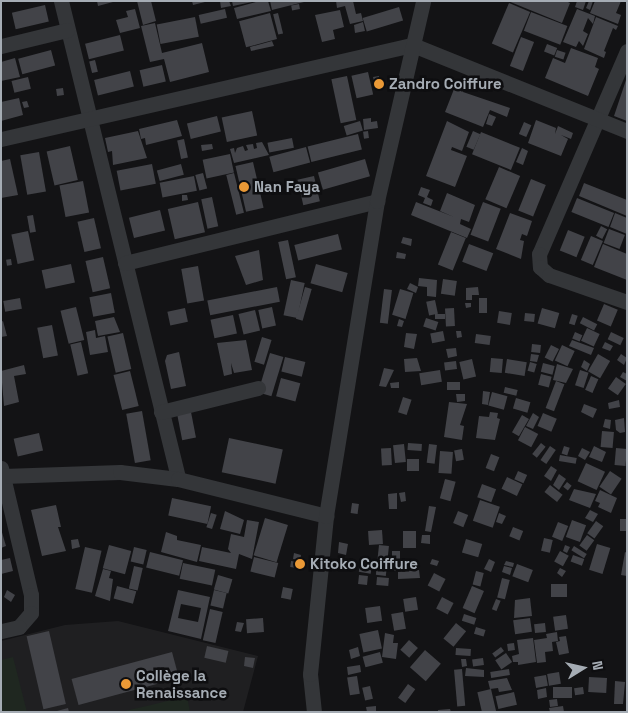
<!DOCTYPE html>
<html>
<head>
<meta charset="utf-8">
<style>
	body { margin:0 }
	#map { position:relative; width:628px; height:713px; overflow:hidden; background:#131315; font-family:"Space Grotesk",sans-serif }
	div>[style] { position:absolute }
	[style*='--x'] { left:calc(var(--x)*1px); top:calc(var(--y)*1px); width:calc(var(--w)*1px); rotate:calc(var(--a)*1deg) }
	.built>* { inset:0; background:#1f1f21 }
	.green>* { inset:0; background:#1f2720 }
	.building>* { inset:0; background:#424348; transform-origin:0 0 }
	.street>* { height:15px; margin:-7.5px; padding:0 7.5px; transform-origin:7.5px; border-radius:7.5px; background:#343639 }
	.dots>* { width:14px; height:14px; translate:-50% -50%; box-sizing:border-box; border:2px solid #0e0e10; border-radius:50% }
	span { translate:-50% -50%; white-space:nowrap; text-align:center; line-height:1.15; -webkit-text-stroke:5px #0e0e10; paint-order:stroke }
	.poi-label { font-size:15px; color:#a5acb4; font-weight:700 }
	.left { translate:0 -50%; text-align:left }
	.frame { position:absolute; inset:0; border:2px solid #a5acb4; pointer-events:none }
	.north { position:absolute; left:558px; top:643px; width:50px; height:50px; -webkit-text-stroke:4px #0e0e10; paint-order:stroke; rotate:80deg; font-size:14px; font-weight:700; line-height:20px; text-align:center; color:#a5acb4 }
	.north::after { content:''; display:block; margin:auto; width:18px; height:22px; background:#a5acb4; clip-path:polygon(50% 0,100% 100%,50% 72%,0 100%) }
</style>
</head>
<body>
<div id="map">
	<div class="built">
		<div style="clip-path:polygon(118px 621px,258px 656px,243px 712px,1px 712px,1px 641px,65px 625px)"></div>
	</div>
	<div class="green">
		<div style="clip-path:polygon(13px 657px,27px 712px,1px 712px,1px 660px)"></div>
		<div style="clip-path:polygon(187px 696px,190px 712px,120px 712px,151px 705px)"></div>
	</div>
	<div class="building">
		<div style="clip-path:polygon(97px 1px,113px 1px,113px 2px,98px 6px)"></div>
		<div style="clip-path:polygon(137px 1px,151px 1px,156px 21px,143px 25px)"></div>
		<div style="clip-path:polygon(192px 1px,205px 1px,205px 2px,193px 5px)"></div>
		<div style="clip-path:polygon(220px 1px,229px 1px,231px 6px,221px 8px)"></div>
		<div style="clip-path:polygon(232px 1px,252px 1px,252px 2px,233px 6px)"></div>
		<div style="clip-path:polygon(260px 1px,268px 1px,271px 11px,237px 19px,234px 8px)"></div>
		<div style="clip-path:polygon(270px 1px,303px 1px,304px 2px,272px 10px)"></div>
		<div style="clip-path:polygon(336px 1px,353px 1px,356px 14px,361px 13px,363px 21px,350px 24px,345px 6px,337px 8px)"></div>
		<div style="clip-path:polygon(508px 1px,566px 1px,570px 3px,562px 23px)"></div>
		<div style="clip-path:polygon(577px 1px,586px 1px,583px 10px,575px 7px)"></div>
		<div style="clip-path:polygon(589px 1px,593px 1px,590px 10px,586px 8px)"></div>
		<div style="clip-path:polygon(595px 1px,621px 1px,616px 13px,621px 15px,618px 24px,590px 13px)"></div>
		<div style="left:509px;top:3px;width:23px;height:44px;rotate:23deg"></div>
		<div style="left:299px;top:4px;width:5px;height:8px;rotate:79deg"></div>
		<div style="left:45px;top:5px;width:17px;height:34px;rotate:77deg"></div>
		<div style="left:399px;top:7px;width:14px;height:38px;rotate:73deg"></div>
		<div style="clip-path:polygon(135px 9px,140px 28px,120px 33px,116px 20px,128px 17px,126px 11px)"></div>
		<div style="left:225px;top:9px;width:9px;height:27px;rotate:77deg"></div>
		<div style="clip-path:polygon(577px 9px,595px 16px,593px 24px,588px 18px,583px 31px,588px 34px,583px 46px,579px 41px,576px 47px,563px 42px)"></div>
		<div style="clip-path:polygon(340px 10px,344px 27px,333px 30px,335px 39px,322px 42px,315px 15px)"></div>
		<div style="left:531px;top:12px;width:39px;height:20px;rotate:21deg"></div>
		<div style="left:270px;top:13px;width:27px;height:32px;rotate:75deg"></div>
		<div style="left:278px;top:13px;width:21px;height:5px;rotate:76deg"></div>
		<div style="left:195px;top:17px;width:20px;height:39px;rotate:79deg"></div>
		<div style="clip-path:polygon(596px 17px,618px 26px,616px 30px,613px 28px,604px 51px,606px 52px,604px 58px,584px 49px)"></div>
		<div style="clip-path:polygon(363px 22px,365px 31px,355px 33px,354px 25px)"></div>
		<div style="clip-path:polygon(155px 23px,162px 53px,202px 43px,209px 72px,170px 82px,164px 59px,150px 62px,141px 26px)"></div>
		<div style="left:120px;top:35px;width:16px;height:36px;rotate:76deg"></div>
		<div style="left:521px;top:37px;width:14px;height:31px;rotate:21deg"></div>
		<div style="clip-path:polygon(272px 41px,274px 46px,251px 51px,250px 47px)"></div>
		<div style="left:547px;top:44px;width:11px;height:8px;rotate:22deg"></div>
		<div style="clip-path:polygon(571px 48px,598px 58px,595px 67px,599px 69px,588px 96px,545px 78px,553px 58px,565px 63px)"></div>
		<div style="left:51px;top:50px;width:16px;height:34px;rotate:75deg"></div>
		<div style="left:557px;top:50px;width:9px;height:7px;rotate:18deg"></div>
		<div style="clip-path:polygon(15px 58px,20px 77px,1px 81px,1px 62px)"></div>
		<div style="left:95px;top:60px;width:12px;height:6px;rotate:76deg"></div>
		<div style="left:162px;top:65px;width:17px;height:23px;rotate:77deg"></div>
		<div style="left:130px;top:71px;width:16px;height:37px;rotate:76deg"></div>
		<div style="left:368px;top:72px;width:23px;height:17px;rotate:77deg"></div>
		<div style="left:347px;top:76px;width:45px;height:16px;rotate:78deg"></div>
		<div style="clip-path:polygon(379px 76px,379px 80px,374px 81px,373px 77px)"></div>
		<div style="left:28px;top:77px;width:12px;height:17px;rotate:76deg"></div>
		<div style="clip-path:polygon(627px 77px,627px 121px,614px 116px)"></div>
		<div style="clip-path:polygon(380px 82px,381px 86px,375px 88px,374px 83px)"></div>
		<div style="clip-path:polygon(456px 84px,464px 88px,463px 92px,510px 108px,507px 117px,490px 110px,483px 127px,445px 112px)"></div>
		<div style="left:63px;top:88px;width:7px;height:7px;rotate:82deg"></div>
		<div style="clip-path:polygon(19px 98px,23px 115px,1px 121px,1px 102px)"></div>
		<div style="clip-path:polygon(27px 101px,29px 107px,24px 108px,22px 102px)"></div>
		<div style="left:252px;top:111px;width:25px;height:31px;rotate:78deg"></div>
		<div style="clip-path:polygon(489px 114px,496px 117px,492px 126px,486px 124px)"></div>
		<div style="left:217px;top:116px;width:16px;height:31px;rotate:76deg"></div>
		<div style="clip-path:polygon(371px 118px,371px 122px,377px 121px,378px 128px,364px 130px,363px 119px)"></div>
		<div style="clip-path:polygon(177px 120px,182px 136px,146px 145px,145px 138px,141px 139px,139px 129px)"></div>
		<div style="clip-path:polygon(536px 120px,556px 128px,555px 134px,558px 126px,573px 133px,571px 139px,561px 135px,568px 139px,561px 156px,528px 143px)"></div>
		<div style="left:360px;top:121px;width:10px;height:17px;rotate:73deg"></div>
		<div style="clip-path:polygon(447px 121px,469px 132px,462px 151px,452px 147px,451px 150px,467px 156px,455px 187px,426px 176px)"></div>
		<div style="left:524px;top:122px;width:8px;height:13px;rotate:23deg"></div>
		<div style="clip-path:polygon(138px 131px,147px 158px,113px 165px,112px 151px,108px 152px,105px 138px)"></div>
		<div style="left:368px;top:131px;width:7px;height:5px;rotate:82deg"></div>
		<div style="left:473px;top:131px;width:8px;height:17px;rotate:23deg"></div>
		<div style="left:481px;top:132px;width:42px;height:24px;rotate:22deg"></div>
		<div style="left:358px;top:134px;width:16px;height:52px;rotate:76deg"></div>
		<div style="left:292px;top:138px;width:10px;height:25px;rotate:79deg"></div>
		<div style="left:184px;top:139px;width:19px;height:7px;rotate:78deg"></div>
		<div style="clip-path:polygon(262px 142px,269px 155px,234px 163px,230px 149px,234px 148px,235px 153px,237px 148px,243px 146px,245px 151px,248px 150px,246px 145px,253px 144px,254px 149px,257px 148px,256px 143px)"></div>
		<div style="clip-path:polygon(212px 144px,213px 149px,202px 151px,201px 145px)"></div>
		<div style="left:70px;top:146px;width:35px;height:24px;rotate:77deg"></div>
		<div style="left:306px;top:147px;width:16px;height:38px;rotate:75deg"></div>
		<div style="clip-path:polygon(522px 148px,528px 151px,523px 165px,516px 162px)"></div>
		<div style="left:39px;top:152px;width:40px;height:19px;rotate:80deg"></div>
		<div style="left:230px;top:154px;width:19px;height:28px;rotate:78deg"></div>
		<div style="clip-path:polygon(10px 159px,18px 195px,1px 198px,1px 161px)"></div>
		<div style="left:365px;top:159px;width:18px;height:49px;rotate:74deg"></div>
		<div style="left:253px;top:162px;width:47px;height:18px;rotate:77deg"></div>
		<div style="left:152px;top:164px;width:20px;height:36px;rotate:79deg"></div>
		<div style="left:181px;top:164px;width:11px;height:25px;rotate:75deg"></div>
		<div style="left:499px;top:167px;width:23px;height:35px;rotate:23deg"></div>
		<div style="left:203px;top:173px;width:16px;height:8px;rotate:75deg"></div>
		<div style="left:234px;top:173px;width:41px;height:8px;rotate:76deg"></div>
		<div style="left:194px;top:176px;width:15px;height:35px;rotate:79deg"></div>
		<div style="left:314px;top:176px;width:26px;height:17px;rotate:77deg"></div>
		<div style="left:531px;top:179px;width:16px;height:34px;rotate:22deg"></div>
		<div style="left:83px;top:181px;width:32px;height:24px;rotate:79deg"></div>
		<div style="clip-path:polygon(584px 183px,627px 200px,627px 216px,579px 196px)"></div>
		<div style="clip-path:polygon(421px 187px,430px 190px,427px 197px,433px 200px,431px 206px,423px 203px,425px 198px,418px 195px)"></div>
		<div style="clip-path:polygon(447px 193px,475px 205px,469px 222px,461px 219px,460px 224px,471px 229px,467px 238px,411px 215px,416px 202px,454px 217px,440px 211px)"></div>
		<div style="clip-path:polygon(182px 195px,187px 195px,188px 200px,182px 201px)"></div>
		<div style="left:212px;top:197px;width:30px;height:11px;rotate:78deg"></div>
		<div style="left:577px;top:198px;width:40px;height:15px;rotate:22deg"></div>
		<div style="left:198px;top:202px;width:31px;height:31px;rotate:77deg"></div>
		<div style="left:483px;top:202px;width:19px;height:35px;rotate:21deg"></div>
		<div style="left:160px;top:210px;width:21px;height:32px;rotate:76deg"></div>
		<div style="clip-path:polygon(510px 213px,532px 221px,527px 236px,522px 234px,520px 240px,524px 241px,521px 259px,496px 249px)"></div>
		<div style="clip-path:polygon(615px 213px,627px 218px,627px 234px,610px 227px)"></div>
		<div style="left:33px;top:215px;width:17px;height:6px;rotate:80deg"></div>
		<div style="left:94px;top:218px;width:31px;height:17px;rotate:77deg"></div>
		<div style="left:601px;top:226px;width:7px;height:11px;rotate:27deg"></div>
		<div style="left:609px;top:229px;width:17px;height:15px;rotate:21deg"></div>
		<div style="left:568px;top:230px;width:18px;height:22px;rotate:22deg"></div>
		<div style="left:28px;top:231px;width:30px;height:17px;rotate:78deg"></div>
		<div style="left:451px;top:232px;width:16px;height:35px;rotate:22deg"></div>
		<div style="left:338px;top:234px;width:16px;height:45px;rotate:76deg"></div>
		<div style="left:591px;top:236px;width:13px;height:26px;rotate:23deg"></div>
		<div style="clip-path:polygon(403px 237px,412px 239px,411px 246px,401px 243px)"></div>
		<div style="left:288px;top:240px;width:38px;height:10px;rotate:78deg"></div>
		<div style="left:469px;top:244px;width:26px;height:19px;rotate:21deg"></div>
		<div style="clip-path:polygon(603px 244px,627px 254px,627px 280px,594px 267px)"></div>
		<div style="clip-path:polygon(259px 250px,263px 280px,246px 285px,235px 256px)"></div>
		<div style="clip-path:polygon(397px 252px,406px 254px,405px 259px,396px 258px)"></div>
		<div style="left:103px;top:257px;width:32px;height:18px;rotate:77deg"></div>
		<div style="left:11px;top:259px;width:6px;height:5px;rotate:81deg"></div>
		<div style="left:71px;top:264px;width:19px;height:30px;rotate:78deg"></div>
		<div style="left:316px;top:264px;width:33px;height:20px;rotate:16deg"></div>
		<div style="left:198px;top:266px;width:35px;height:17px;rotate:80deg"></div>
		<div style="clip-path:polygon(419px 278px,437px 280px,436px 297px,427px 296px,427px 287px,418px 286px)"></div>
		<div style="left:443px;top:279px;width:14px;height:15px;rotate:8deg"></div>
		<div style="left:291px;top:280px;width:14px;height:36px;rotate:12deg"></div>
		<div style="clip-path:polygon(410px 283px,418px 287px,416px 293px,407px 289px)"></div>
		<div style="left:277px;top:287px;width:15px;height:71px;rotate:79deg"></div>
		<div style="left:305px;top:287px;width:7px;height:33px;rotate:16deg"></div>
		<div style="clip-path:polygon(478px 287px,479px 295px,472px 295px,472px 300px,466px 300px,466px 288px)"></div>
		<div style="left:384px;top:289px;width:8px;height:34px;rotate:7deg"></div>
		<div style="left:400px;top:289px;width:14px;height:27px;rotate:17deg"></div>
		<div style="left:111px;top:293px;width:20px;height:22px;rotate:79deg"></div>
		<div style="left:20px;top:298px;width:11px;height:17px;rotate:80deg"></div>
		<div style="left:479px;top:298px;width:8px;height:15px"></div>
		<div style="left:435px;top:300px;width:14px;height:9px;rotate:78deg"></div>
		<div style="clip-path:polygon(465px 303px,471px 303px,471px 307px,466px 308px)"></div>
		<div style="left:604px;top:304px;width:15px;height:18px;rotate:23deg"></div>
		<div style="left:76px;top:307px;width:34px;height:16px;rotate:76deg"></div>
		<div style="left:272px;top:307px;width:19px;height:14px;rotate:78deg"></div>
		<div style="left:185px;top:308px;width:14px;height:18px;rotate:78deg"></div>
		<div style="left:454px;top:308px;width:18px;height:9px;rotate:87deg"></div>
		<div style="left:542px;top:308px;width:18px;height:16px;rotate:16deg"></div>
		<div style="left:255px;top:310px;width:21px;height:17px;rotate:76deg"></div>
		<div style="left:499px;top:311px;width:13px;height:12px;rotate:9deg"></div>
		<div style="left:525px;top:313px;width:10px;height:8px;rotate:6deg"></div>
		<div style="left:445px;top:314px;width:5px;height:10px;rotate:90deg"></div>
		<div style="left:572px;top:314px;width:6px;height:10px;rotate:18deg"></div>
		<div style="left:233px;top:315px;width:19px;height:23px;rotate:78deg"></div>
		<div style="clip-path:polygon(114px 317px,120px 332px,98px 336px,95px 321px)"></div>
		<div style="left:583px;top:317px;width:16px;height:7px;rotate:27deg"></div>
		<div style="left:426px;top:318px;width:13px;height:9px;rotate:18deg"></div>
		<div style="clip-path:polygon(399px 319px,404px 321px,402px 327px,397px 326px)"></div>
		<div style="clip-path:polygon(3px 321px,7px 336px,1px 337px,1px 322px)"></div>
		<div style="left:52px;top:325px;width:31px;height:15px;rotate:79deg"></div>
		<div style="left:587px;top:328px;width:14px;height:14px;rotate:25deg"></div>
		<div style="clip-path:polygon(95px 330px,96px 338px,105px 336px,108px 352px,90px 355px,86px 332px)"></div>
		<div style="left:443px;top:331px;width:10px;height:13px;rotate:79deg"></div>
		<div style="clip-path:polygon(456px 331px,461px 331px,462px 337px,457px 338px)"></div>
		<div style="left:575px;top:332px;width:8px;height:7px;rotate:23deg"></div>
		<div style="left:611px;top:332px;width:14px;height:8px;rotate:25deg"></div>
		<div style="left:123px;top:333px;width:37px;height:16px;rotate:77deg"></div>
		<div style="clip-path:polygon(406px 333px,417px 334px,414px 349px,404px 347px)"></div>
		<div style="left:476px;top:334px;width:15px;height:9px;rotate:8deg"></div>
		<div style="left:262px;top:337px;width:10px;height:26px;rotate:17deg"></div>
		<div style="clip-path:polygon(246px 340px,252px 370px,234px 373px,231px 363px,232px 374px,224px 376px,217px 343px)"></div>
		<div style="clip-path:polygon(572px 340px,594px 348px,591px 355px,569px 346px)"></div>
		<div style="left:81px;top:342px;width:32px;height:11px;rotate:77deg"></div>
		<div style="clip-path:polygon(605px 342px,613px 346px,610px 351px,602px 348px)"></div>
		<div style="left:532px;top:344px;width:9px;height:8px;rotate:6deg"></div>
		<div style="left:551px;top:345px;width:9px;height:14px;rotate:27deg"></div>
		<div style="left:562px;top:345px;width:14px;height:17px;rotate:25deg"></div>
		<div style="clip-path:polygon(456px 348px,457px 356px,448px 358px,446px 349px)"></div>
		<div style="clip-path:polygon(179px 352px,186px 386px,171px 389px,165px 361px,167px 355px)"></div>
		<div style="left:270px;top:353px;width:14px;height:41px;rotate:17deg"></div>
		<div style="clip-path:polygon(531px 354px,539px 355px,537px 362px,530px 361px)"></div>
		<div style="left:598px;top:354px;width:14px;height:20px;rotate:30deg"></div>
		<div style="clip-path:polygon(621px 354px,627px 358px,624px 365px,617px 360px)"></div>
		<div style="left:285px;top:357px;width:21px;height:15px;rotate:14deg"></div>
		<div style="clip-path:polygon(417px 358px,421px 371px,405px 372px,404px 359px)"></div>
		<div style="left:491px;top:358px;width:12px;height:14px;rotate:5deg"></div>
		<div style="left:472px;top:359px;width:18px;height:13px;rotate:77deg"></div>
		<div style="left:507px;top:359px;width:20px;height:14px;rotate:9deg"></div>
		<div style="clip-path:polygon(584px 360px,590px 364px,587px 371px,581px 367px)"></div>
		<div style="left:456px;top:361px;width:8px;height:12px;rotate:83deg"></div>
		<div style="left:530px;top:362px;width:7px;height:9px;rotate:16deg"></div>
		<div style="left:543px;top:363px;width:12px;height:9px;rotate:14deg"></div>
		<div style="clip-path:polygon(557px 364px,573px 369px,566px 383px,553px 380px)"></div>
		<div style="clip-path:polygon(24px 365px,26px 374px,14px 376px,19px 402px,4px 406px,1px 371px)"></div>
		<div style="clip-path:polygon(384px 368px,394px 370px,386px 387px,379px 386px)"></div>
		<div style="left:440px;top:370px;width:12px;height:21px;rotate:81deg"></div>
		<div style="left:580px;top:370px;width:9px;height:16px;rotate:18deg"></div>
		<div style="left:130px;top:371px;width:36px;height:17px;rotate:76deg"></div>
		<div style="clip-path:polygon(623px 372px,627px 374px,627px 381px,620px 377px)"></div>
		<div style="left:541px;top:374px;width:11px;height:11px;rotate:15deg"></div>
		<div style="left:591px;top:376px;width:8px;height:15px;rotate:23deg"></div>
		<div style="left:616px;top:377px;width:12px;height:14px;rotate:35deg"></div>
		<div style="left:281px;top:378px;width:20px;height:19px;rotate:15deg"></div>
		<div style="left:556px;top:381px;width:9px;height:29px;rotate:21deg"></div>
		<div style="clip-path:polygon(399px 382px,399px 388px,391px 388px,390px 383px)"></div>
		<div style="left:447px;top:382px;width:13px;height:8px"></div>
		<div style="left:505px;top:387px;width:13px;height:6px;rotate:13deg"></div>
		<div style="clip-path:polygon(483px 391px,490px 392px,488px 405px,482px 404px)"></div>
		<div style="left:492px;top:392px;width:16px;height:14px;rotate:15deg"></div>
		<div style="clip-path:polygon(456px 394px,465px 394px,465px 401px,457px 402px)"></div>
		<div style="left:403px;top:397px;width:9px;height:16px;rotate:18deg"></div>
		<div style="left:516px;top:398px;width:15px;height:11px;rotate:16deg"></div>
		<div style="clip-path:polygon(619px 400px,620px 407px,609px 409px,608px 403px)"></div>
		<div style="clip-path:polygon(449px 402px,467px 404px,460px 425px,464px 426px,462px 440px,444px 437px)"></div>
		<div style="clip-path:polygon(584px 404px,597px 409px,593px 418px,581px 412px)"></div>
		<div style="left:142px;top:411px;width:50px;height:16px;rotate:80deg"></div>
		<div style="left:191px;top:412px;width:26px;height:14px;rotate:79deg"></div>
		<div style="clip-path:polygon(490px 412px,498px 413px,497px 418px,500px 419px,495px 440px,476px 438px,479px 416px,489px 417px)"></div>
		<div style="clip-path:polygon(533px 413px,539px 417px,533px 429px,526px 426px)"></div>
		<div style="left:543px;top:413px;width:15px;height:14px;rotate:23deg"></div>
		<div style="left:522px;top:415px;width:8px;height:20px;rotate:30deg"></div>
		<div style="clip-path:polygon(624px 418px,625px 432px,620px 433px,616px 430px,615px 420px)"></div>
		<div style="clip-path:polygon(605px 419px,611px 420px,610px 429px,603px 427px)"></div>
		<div style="left:525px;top:427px;width:15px;height:15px;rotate:28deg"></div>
		<div style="left:602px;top:431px;width:12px;height:16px;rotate:5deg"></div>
		<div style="left:39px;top:433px;width:18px;height:26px;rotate:77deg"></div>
		<div style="left:229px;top:438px;width:55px;height:35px;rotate:12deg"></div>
		<div style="left:408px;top:443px;width:14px;height:7px;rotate:4deg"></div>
		<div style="left:541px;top:443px;width:6px;height:14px;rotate:39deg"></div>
		<div style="left:404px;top:444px;width:18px;height:11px;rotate:84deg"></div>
		<div style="left:429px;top:444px;width:8px;height:19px;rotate:7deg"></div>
		<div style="left:550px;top:446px;width:7px;height:17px;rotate:34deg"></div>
		<div style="left:564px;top:446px;width:6px;height:8px;rotate:18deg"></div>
		<div style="clip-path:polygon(594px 446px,606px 452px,602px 462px,589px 457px)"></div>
		<div style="left:391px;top:448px;width:17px;height:10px;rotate:87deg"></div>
		<div style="clip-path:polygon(582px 448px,590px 452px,585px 460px,578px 456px)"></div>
		<div style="left:616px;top:448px;width:11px;height:17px;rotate:5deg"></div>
		<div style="left:462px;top:449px;width:11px;height:8px;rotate:80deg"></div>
		<div style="left:440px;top:451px;width:13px;height:22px;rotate:4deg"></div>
		<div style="left:491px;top:454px;width:9px;height:15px;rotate:21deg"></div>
		<div style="left:560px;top:455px;width:17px;height:6px;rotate:10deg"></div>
		<div style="left:407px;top:459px;width:12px;height:12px"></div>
		<div style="left:586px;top:463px;width:21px;height:20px;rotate:25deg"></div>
		<div style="clip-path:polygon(551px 466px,557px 470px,551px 481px,544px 476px)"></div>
		<div style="left:518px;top:471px;width:10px;height:9px;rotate:24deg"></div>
		<div style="left:610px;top:471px;width:14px;height:19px;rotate:34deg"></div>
		<div style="clip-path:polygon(559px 474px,566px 479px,559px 490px,553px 485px)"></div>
		<div style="left:507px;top:477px;width:17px;height:13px;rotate:25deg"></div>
		<div style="left:445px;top:479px;width:11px;height:20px;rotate:15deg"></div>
		<div style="left:567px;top:482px;width:6px;height:6px;rotate:39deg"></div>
		<div style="left:482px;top:484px;width:15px;height:14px;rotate:20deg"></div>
		<div style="left:550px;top:485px;width:16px;height:9px;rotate:38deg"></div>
		<div style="clip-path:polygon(574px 489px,596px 494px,590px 508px,569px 500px)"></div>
		<div style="clip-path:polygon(600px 490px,617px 498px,611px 513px,598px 507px,600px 503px,595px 501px)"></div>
		<div style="clip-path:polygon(405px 492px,406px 501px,401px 502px,399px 493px)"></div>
		<div style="clip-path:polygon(397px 493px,397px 509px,389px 509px,388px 494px)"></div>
		<div style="left:172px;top:498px;width:40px;height:18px;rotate:12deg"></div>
		<div style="left:480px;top:500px;width:21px;height:22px;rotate:19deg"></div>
		<div style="left:352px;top:503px;width:7px;height:10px;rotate:8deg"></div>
		<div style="clip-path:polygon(56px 505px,61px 527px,58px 527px,66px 551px,42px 556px,31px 510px)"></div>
		<div style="clip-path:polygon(429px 506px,436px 507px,431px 532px,425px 531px)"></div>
		<div style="clip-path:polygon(590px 510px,598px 514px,593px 522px,585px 518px)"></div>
		<div style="clip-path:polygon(225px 511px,244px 520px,240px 534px,220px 529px)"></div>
		<div style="left:458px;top:511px;width:11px;height:13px;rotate:22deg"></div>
		<div style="left:211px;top:513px;width:6px;height:15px;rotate:18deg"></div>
		<div style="clip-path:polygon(499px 513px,506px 516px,502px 524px,496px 522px)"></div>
		<div style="left:265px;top:518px;width:24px;height:39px;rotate:17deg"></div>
		<div style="left:620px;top:519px;width:7px;height:12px"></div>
		<div style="clip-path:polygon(247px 520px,259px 522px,252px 559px,239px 554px,236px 569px,199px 561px,202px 547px,231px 553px,228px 549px,231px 534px,244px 537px)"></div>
		<div style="left:572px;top:520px;width:15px;height:18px;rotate:20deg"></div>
		<div style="left:596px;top:521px;width:9px;height:15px;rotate:36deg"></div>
		<div style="left:558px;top:522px;width:11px;height:16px;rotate:22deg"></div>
		<div style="left:513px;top:527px;width:11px;height:10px;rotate:22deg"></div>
		<div style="clip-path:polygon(1px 529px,6px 546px,1px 548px)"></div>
		<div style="left:382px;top:530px;width:14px;height:14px;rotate:86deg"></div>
		<div style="left:403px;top:531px;width:13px;height:17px"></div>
		<div style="clip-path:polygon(166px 532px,177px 536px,177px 540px,201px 545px,197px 562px,161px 552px)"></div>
		<div style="clip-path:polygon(422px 535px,430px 535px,430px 544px,421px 543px)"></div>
		<div style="left:587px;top:535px;width:9px;height:13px;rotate:36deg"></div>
		<div style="left:544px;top:538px;width:9px;height:13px;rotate:13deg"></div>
		<div style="clip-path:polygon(78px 539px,80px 547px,72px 549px,71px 540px)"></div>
		<div style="left:466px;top:539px;width:17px;height:14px;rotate:17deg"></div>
		<div style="clip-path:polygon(339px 542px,348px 544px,346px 555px,338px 553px)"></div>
		<div style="left:597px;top:544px;width:14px;height:27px;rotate:17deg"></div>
		<div style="left:109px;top:545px;width:23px;height:24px;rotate:15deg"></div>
		<div style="left:379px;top:545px;width:10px;height:30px;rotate:6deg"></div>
		<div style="clip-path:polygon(565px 545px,570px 547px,567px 553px,563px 551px)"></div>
		<div style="left:574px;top:546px;width:15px;height:5px;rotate:32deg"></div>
		<div style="left:85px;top:547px;width:17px;height:43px;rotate:13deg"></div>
		<div style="left:134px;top:547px;width:13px;height:15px;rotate:13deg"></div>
		<div style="left:392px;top:551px;width:8px;height:20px"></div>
		<div style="left:560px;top:551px;width:10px;height:12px;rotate:29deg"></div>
		<div style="left:150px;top:552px;width:34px;height:16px;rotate:14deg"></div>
		<div style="clip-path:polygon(625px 552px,627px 553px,627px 576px,621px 575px)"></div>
		<div style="clip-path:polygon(294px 553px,301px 555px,300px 560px,293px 559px)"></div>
		<div style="left:573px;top:555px;width:12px;height:7px;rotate:20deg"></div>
		<div style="left:254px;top:557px;width:25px;height:15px;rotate:14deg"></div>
		<div style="clip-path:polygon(10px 558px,13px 571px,1px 574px,1px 560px)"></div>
		<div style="left:361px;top:558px;width:12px;height:14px;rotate:9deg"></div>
		<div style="clip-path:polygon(432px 559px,439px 561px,437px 566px,430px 564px)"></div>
		<div style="clip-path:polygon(489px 559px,495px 562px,491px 572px,484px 569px)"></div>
		<div style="left:291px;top:561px;width:7px;height:6px;rotate:8deg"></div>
		<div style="clip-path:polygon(506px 561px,514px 563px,513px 567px,504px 565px)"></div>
		<div style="left:183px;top:563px;width:33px;height:16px;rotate:12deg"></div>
		<div style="left:517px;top:564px;width:17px;height:13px;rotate:21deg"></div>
		<div style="left:134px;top:566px;width:9px;height:23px;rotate:13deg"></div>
		<div style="clip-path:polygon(504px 566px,512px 568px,510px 575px,502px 572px)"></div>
		<div style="clip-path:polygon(560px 568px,566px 571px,562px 577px,557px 573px)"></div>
		<div style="clip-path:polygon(103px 569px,111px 571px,109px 578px,113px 579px,110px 601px,95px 596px)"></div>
		<div style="clip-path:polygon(419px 570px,420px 578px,398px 579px,398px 572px)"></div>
		<div style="left:476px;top:571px;width:8px;height:14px;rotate:14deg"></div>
		<div style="left:434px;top:573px;width:13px;height:14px;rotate:27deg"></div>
		<div style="left:218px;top:575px;width:15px;height:15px;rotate:16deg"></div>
		<div style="left:359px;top:575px;width:9px;height:9px;rotate:6deg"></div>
		<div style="left:377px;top:577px;width:12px;height:8px;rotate:5deg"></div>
		<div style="left:502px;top:578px;width:8px;height:20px;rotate:14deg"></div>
		<div style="left:551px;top:584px;width:16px;height:13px"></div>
		<div style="left:117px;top:586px;width:20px;height:13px;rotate:15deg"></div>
		<div style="left:472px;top:586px;width:13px;height:24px;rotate:23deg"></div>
		<div style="left:283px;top:587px;width:10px;height:11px;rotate:11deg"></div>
		<div style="clip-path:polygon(7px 590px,15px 595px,11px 602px,4px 597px)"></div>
		<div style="clip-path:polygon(evenodd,178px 590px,210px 597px,201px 639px,168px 631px,178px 590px,181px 604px,201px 608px,198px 622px,178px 618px,181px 604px)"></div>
		<div style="left:214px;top:590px;width:13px;height:16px;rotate:13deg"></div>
		<div style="left:416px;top:597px;width:13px;height:13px;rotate:81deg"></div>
		<div style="left:442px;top:597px;width:13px;height:13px;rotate:27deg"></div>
		<div style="clip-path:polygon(530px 598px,532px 616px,514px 618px,515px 600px)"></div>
		<div style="left:496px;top:599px;width:5px;height:11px;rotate:22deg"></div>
		<div style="left:380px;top:606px;width:15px;height:15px;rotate:82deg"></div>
		<div style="left:210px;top:609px;width:13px;height:32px;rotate:13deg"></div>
		<div style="left:403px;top:612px;width:17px;height:12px;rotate:80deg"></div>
		<div style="left:464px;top:614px;width:13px;height:7px;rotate:18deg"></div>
		<div style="left:566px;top:615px;width:14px;height:13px;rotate:82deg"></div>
		<div style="left:263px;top:618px;width:14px;height:17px;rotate:86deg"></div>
		<div style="left:530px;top:618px;width:14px;height:17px;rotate:82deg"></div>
		<div style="clip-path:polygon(237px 622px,244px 623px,241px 632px,235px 631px)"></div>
		<div style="left:456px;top:623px;width:13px;height:20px;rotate:39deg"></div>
		<div style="left:545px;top:623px;width:9px;height:11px;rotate:84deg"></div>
		<div style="left:476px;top:627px;width:10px;height:7px;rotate:17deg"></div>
		<div style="left:378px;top:630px;width:19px;height:19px;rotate:78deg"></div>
		<div style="left:49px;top:631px;width:75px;height:23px;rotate:77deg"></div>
		<div style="clip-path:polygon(557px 632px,558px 641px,552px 642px,553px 651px,545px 652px,546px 662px,537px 663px,534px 640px,547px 638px,546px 634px)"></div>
		<div style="clip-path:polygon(385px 633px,394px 635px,393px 643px,398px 643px,396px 659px,382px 657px)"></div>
		<div style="clip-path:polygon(566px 636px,569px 653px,559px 655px,556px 642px,560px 641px,559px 637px)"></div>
		<div style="clip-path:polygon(533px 638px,536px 662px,518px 665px,518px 662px,513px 662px,512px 656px,519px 654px,517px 640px)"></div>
		<div style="left:409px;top:640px;width:12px;height:13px;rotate:42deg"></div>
		<div style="left:514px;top:643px;width:7px;height:7px;rotate:82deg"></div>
		<div style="left:207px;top:646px;width:22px;height:12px;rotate:13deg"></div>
		<div style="clip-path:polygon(358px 647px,360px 656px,351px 659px,349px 650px)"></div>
		<div style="left:501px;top:647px;width:5px;height:11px;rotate:53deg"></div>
		<div style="left:456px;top:648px;width:15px;height:7px;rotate:4deg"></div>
		<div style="left:425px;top:650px;width:21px;height:23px;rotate:41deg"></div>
		<div style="left:172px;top:652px;width:27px;height:104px;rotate:75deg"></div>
		<div style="left:380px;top:652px;width:11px;height:18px;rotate:75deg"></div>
		<div style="left:506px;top:653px;width:11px;height:13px;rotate:56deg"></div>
		<div style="clip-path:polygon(245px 657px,255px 658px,253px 668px,244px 666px)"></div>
		<div style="left:483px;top:658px;width:7px;height:11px;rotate:82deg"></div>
		<div style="clip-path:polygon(461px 659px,466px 659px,467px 666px,462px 667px)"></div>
		<div style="clip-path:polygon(360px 665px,361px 672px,348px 675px,347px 667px)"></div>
		<div style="clip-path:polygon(466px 668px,484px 670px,484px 677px,465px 676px)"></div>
		<div style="left:462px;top:669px;width:37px;height:8px;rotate:85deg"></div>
		<div style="left:509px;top:669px;width:6px;height:19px;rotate:81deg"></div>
		<div style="left:559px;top:672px;width:12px;height:12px;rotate:81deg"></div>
		<div style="left:546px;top:675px;width:11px;height:12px;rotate:80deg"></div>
		<div style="left:357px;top:676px;width:18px;height:10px;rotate:81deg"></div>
		<div style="left:589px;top:677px;width:18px;height:15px;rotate:3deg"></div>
		<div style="clip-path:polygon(507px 678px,512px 690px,499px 692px,498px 688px,490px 689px,488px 681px)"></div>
		<div style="clip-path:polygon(615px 681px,625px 682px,623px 704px,614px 704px)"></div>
		<div style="left:408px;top:684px;width:9px;height:17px;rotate:36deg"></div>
		<div style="left:370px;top:686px;width:13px;height:8px;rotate:77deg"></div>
		<div style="left:572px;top:687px;width:11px;height:19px;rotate:90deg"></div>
		<div style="left:583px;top:687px;width:7px;height:9px;rotate:82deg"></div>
		<div style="clip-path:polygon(546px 688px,547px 697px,538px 699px,537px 690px)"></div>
		<div style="left:491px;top:689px;width:23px;height:14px;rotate:77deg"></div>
		<div style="left:514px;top:692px;width:13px;height:19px;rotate:77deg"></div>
		<div style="left:557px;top:699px;width:7px;height:8px;rotate:82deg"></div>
		<div style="clip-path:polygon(376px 706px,376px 712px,367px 712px,366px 707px)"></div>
		<div style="clip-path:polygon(563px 706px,564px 712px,550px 712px,549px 708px)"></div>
		<div style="clip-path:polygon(68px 708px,69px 712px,57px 712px,57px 711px)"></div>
		<div style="clip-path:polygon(450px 709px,451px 712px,438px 712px,438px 710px)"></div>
	</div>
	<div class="street">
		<div style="--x:61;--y:1;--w:492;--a:76.2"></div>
		<div style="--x:1;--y:46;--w:68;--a:-13.6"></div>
		<div style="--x:627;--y:51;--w:221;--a:113.4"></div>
		<div style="--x:539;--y:254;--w:13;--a:86"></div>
		<div style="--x:540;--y:267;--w:12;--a:42"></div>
		<div style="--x:549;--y:275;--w:83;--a:19.1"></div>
		<div style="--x:1;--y:139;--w:423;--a:-12.9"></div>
		<div style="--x:413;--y:45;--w:231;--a:21.9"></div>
		<div style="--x:125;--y:263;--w:260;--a:-13.8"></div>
		<div style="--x:161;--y:412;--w:100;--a:-13.9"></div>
		<div style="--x:1;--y:468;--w:130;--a:76.7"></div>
		<div style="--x:31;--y:595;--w:18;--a:90"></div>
		<div style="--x:31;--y:613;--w:18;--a:131"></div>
		<div style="--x:19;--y:627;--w:18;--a:167"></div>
		<div style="--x:3;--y:476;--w:117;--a:-2"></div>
		<div style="--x:120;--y:472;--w:58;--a:6.9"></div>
		<div style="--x:178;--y:479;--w:153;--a:14"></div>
		<div style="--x:314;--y:712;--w:38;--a:-96"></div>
		<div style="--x:310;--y:674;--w:159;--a:-84.2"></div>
		<div style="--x:326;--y:516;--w:319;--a:-80.8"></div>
		<div style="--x:377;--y:201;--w:205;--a:-77"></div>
	</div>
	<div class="dots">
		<div style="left:379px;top:84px;background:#ea9936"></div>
		<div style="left:244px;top:187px;background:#ea9936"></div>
		<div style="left:300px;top:564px;background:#ea9936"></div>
		<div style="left:126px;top:684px;background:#ea9936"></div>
	</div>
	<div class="poi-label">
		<span class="left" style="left:389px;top:84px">Zandro Coiffure</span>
		<span class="left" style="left:254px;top:187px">Nan Faya</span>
		<span class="left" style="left:310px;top:564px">Kitoko Coiffure</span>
		<span class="left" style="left:136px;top:684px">Collège la<br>Renaissance</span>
	</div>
	<div class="frame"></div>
	<div class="north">N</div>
</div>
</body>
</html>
